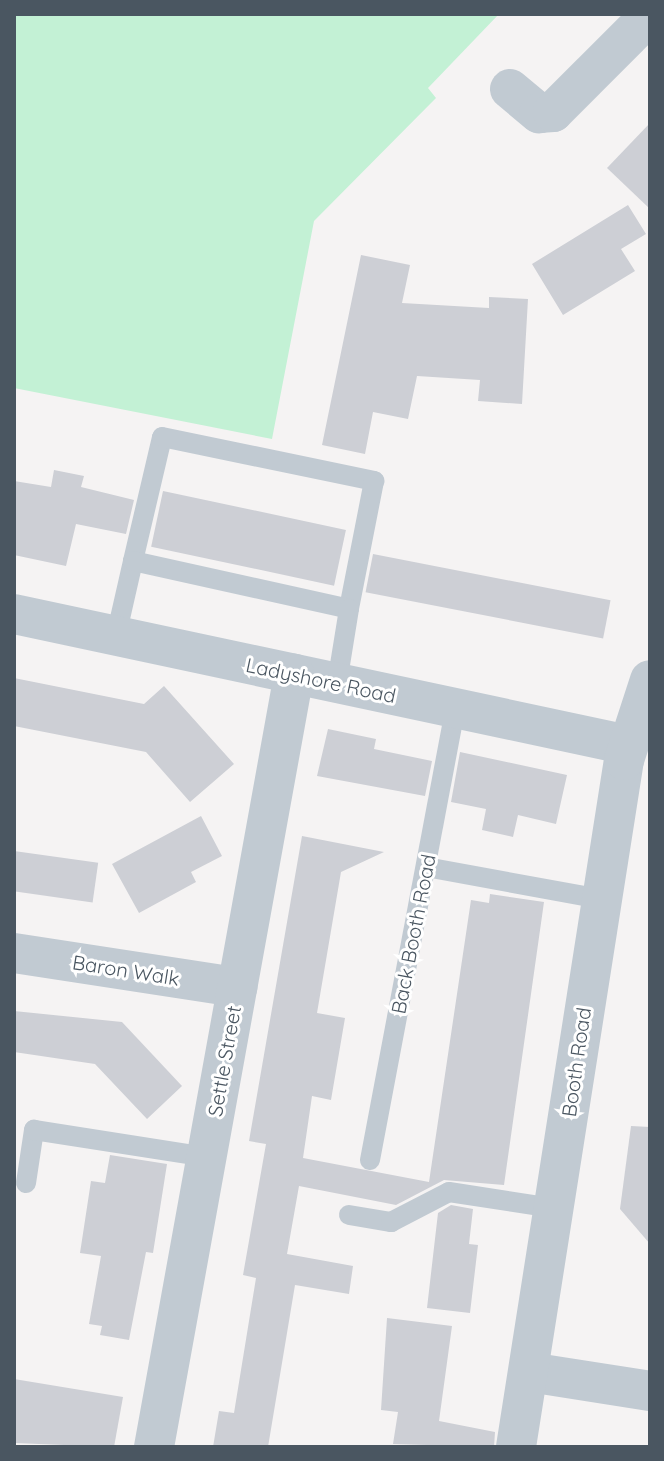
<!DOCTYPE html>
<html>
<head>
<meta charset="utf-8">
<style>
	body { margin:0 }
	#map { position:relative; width:664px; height:1461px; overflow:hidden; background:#f5f3f3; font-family:Quicksand,sans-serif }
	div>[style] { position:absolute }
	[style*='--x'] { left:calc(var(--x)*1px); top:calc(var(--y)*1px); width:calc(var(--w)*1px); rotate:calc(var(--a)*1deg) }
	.green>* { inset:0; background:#c3f1d5 }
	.building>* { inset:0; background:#cdcfd5; transform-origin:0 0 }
	.service>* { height:20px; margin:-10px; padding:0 10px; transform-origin:10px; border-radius:10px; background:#c1cad2 }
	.minor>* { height:40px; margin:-20px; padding:0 20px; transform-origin:20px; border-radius:20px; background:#c1cad2 }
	span { translate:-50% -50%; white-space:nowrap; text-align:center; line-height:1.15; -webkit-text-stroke:6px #fff; paint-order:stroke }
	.street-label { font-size:20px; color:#4a5661 }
	.frame { position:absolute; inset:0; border:16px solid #4a5661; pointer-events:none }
</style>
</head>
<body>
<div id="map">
	<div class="green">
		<div style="clip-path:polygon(14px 14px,499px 14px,428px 88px,436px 98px,314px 221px,272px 439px,14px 388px)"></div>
	</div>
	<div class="building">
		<div style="clip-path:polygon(650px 123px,650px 209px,607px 168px)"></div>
		<div style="clip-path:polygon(628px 205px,646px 234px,621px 249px,635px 271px,563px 315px,532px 264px)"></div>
		<div style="clip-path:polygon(361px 255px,410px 265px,402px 303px,489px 308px,489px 297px,528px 299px,522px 404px,478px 401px,480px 380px,417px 376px,408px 419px,373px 412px,365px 454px,322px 445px)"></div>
		<div style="clip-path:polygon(54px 470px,84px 476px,81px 487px,134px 500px,126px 534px,76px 524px,66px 566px,14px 555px,14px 481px,51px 487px)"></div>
		<div style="left:163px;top:491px;width:187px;height:57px;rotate:12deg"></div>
		<div style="left:373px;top:554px;width:242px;height:39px;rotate:11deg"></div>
		<div style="clip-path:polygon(14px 678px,144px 704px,164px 686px,234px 764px,190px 802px,146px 752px,14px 726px)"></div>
		<div style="clip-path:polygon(328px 729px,376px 739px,374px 749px,432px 761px,425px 796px,317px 776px)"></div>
		<div style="clip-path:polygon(460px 752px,567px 775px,556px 824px,518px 815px,513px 837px,482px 830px,486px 809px,451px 802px)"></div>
		<div style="clip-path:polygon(201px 816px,222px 856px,191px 872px,196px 882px,139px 913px,112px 864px)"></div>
		<div style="clip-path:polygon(302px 836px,384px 852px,341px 872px,317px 1013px,345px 1018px,331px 1100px,312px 1096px,303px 1158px,429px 1182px,471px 900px,489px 903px,490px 894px,544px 902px,504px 1185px,444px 1180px,396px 1205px,299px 1186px,287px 1254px,353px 1266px,349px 1294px,295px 1285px,268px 1447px,213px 1447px,219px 1411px,234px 1413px,256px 1278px,243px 1275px,266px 1144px,249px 1141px)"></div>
		<div style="left:14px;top:851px;width:85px;height:40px;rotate:8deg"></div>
		<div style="clip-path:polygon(14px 1011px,122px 1022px,182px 1086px,147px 1119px,95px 1064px,14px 1052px)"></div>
		<div style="clip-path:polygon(631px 1126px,650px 1127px,650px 1244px,620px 1209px)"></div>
		<div style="clip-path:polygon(110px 1155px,167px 1164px,153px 1253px,146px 1252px,129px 1340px,100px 1335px,102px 1326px,89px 1324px,101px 1256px,80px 1253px,91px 1181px,105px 1183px)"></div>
		<div style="clip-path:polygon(451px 1205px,473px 1209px,469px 1244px,478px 1245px,470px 1313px,427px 1308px,438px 1213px)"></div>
		<div style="clip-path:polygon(387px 1318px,452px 1326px,439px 1421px,495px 1432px,494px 1447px,393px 1444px,398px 1412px,381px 1410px)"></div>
		<div style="clip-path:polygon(14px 1379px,123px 1397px,114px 1447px,14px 1443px)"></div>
	</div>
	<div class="service">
		<div style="--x:133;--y:561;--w:127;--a:-76.8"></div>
		<div style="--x:162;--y:437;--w:217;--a:11.7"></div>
		<div style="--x:374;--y:481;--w:130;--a:101.1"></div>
		<div style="--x:116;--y:636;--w:77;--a:-77.2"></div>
		<div style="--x:133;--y:561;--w:221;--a:12.5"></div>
		<div style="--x:349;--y:609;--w:75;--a:99.2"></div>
		<div style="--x:426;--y:867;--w:177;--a:10.4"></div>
		<div style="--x:370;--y:1160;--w:459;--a:-79.3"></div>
		<div style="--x:26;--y:1183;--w:54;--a:-81.4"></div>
		<div style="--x:34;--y:1130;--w:174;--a:8.9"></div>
		<div style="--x:349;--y:1215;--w:43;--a:9.5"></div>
		<div style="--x:391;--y:1222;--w:65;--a:-27.3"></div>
		<div style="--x:449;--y:1192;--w:106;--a:8.7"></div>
	</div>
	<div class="minor">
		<div style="--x:510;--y:89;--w:38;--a:40"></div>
		<div style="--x:539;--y:113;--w:14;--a:-4"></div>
		<div style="--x:553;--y:112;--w:137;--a:-45"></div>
		<div style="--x:14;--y:614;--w:628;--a:12.04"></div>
		<div style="--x:14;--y:953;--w:226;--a:8.7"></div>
		<div style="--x:529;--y:1372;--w:122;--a:8.9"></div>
		<div style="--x:154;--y:1447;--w:786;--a:-79.73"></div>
		<div style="--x:516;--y:1447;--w:695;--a:-81.07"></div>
		<div style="--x:624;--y:760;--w:84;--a:-72"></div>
	</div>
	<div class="street-label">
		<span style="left:321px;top:680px;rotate:12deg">Ladyshore Road</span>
		<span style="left:413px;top:934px;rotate:-79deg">Back Booth Road</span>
		<span style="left:126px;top:970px;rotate:9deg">Baron Walk</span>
		<span style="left:224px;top:1061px;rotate:-80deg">Settle Street</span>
		<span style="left:576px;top:1062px;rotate:-82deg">Booth Road</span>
	</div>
	<div class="frame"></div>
</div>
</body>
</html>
